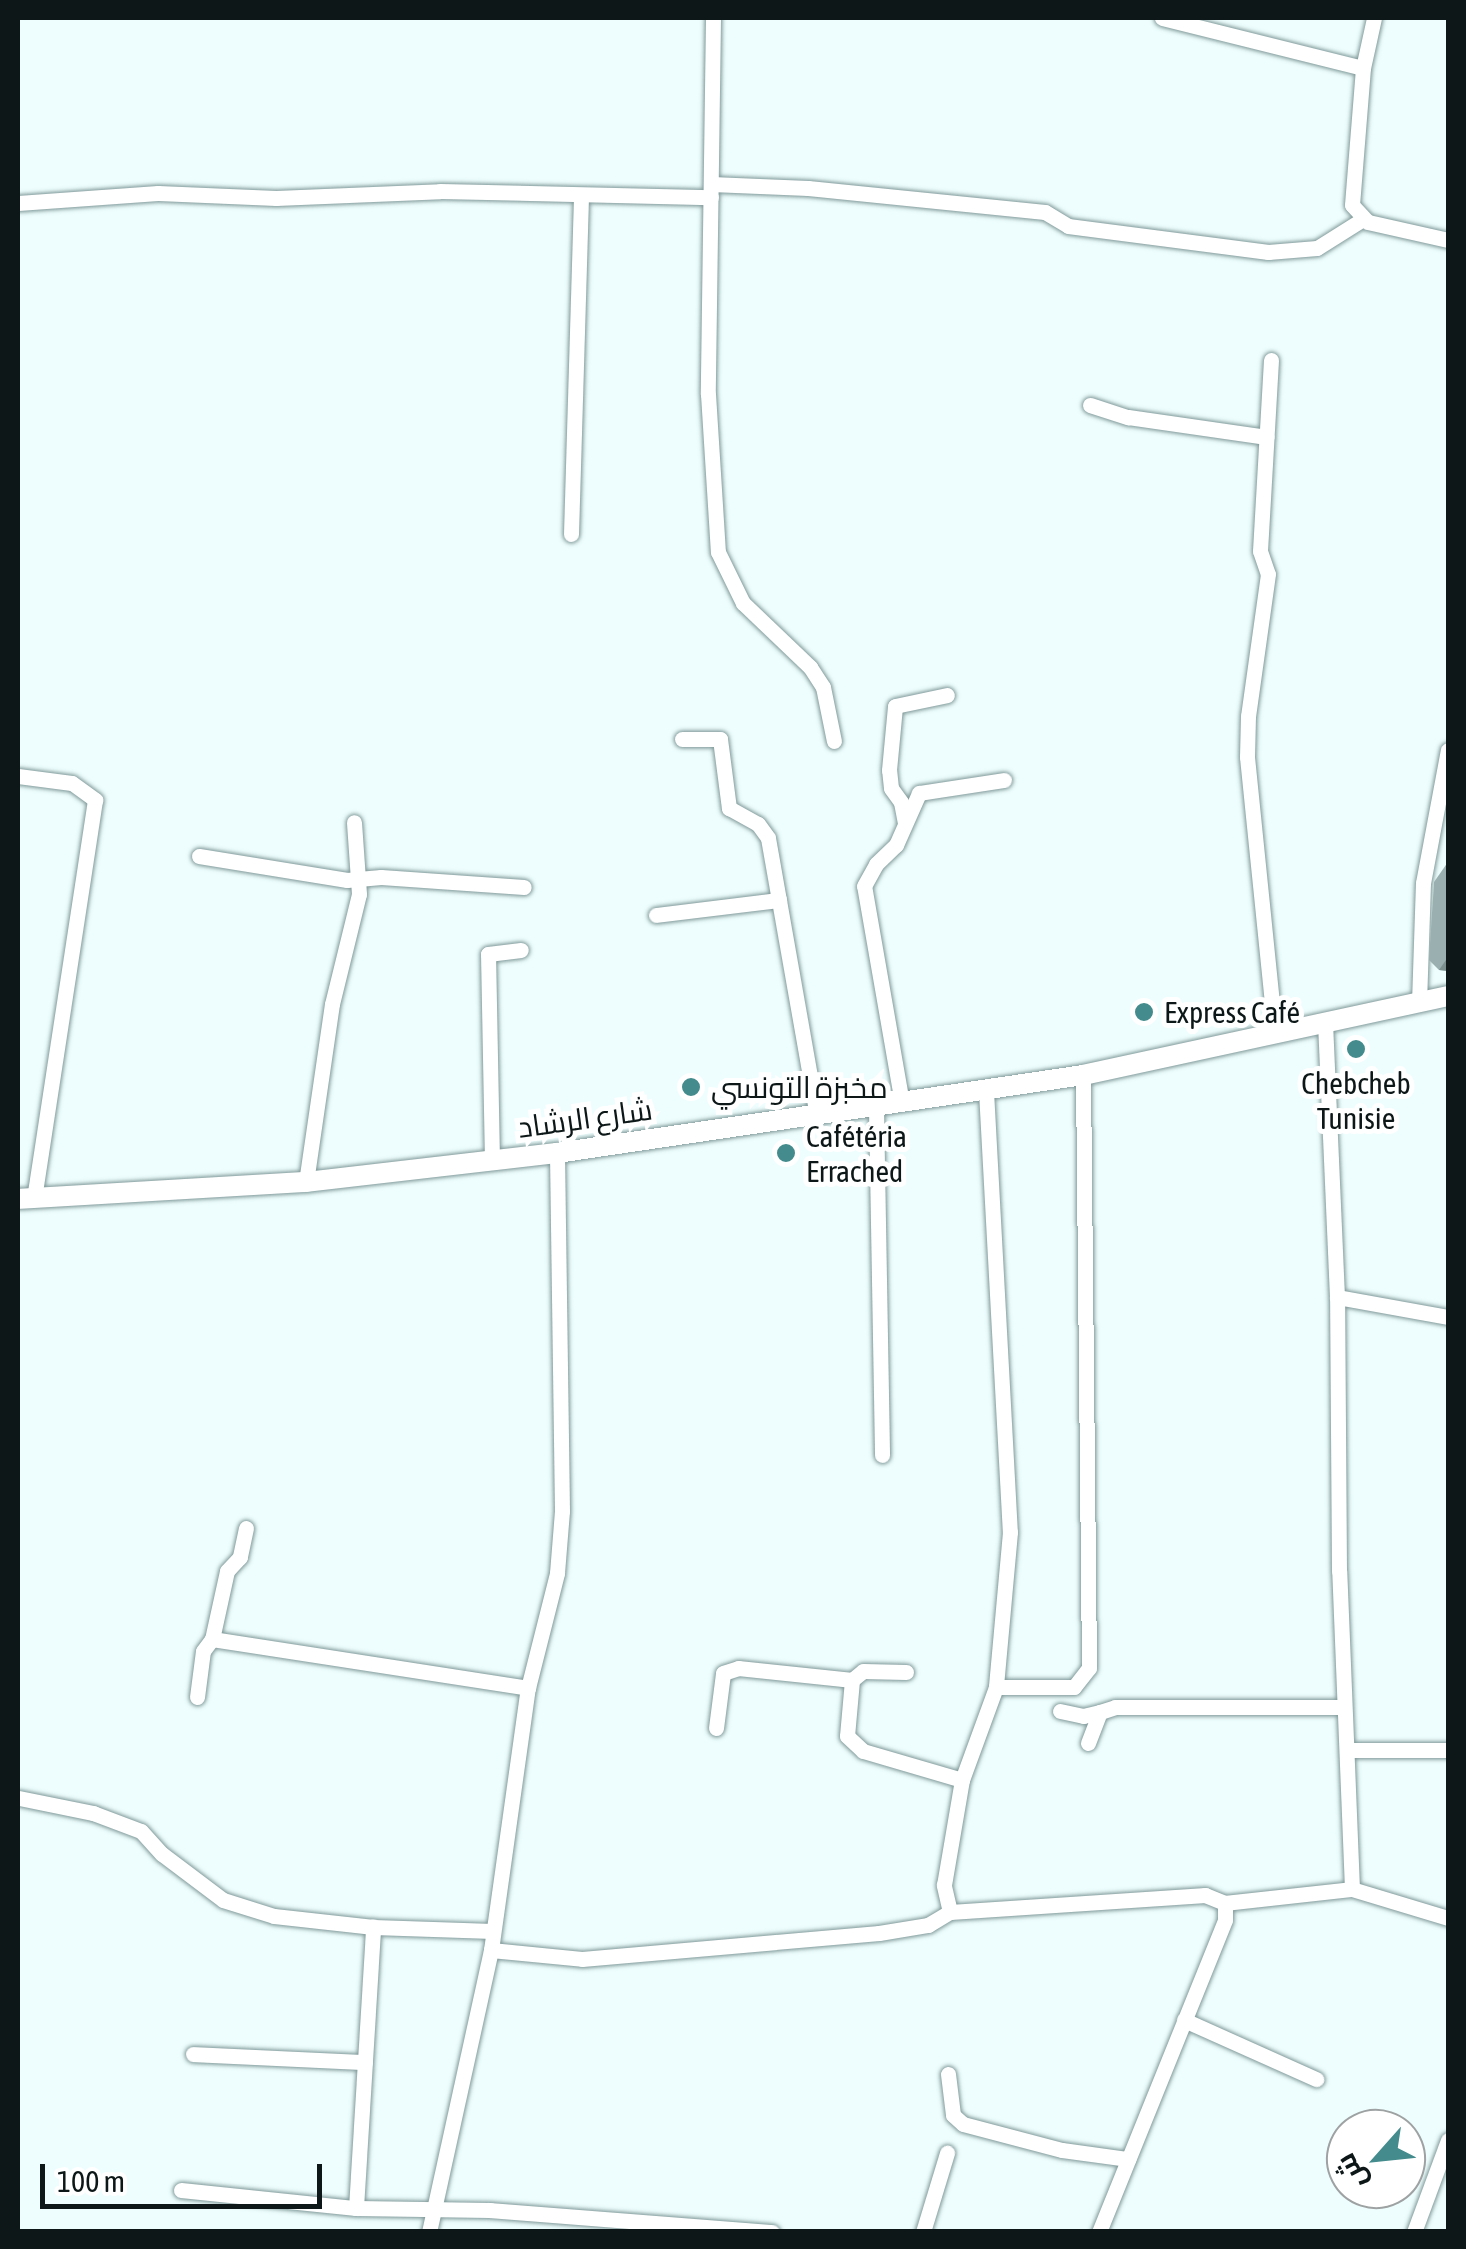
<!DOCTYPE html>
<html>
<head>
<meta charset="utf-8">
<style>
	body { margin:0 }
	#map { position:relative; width:1466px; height:2249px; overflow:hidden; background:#eefefe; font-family:"Asap Condensed",Cairo,sans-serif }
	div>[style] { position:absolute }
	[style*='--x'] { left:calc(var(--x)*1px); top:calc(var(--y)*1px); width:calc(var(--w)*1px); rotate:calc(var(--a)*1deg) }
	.roads { filter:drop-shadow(0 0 2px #809999) drop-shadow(0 0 2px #809999) }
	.minor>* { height:15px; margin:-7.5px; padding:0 7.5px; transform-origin:7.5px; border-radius:7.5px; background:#fff }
	.tertiary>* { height:20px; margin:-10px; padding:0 10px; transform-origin:10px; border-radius:10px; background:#fff }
	.wall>* { inset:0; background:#9ab0b0 }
	.shaded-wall>* { inset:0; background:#7d9090 }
	.dots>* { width:28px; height:28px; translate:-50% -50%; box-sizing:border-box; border:5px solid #fff; border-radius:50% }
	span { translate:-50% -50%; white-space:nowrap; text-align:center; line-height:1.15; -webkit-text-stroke:10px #fff; paint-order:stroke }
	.poi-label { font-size:30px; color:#0d1717 }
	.left { translate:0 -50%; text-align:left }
	.street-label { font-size:30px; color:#0d1717 }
	.frame { position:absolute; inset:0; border:20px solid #0d1717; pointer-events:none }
	.north { position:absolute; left:1326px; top:2109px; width:100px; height:100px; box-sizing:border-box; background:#fff; border:2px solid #9ea2a2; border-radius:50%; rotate:243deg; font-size:28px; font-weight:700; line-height:40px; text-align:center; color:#0d1717 }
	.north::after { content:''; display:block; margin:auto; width:35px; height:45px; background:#438b8c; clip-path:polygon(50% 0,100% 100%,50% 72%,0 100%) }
	.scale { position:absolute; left:40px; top:2164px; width:282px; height:45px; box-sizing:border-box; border:5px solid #0d1717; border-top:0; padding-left:12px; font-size:30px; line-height:35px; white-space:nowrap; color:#0d1717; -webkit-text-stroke:8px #fff; paint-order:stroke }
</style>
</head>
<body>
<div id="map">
	<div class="roads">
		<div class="minor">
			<div style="--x:713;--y:18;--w:376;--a:90.8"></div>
			<div style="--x:708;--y:394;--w:158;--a:86.4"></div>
			<div style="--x:718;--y:552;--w:57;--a:63.9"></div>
			<div style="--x:743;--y:603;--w:93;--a:43.7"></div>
			<div style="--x:810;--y:667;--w:24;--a:57"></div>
			<div style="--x:823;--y:687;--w:55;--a:78.5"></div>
			<div style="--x:1162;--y:18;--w:207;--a:14"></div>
			<div style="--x:1374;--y:18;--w:51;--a:102.4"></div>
			<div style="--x:1363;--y:68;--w:137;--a:94.6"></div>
			<div style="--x:1352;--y:205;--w:23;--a:47"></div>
			<div style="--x:1368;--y:222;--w:82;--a:12.7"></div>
			<div style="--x:711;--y:184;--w:97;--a:2.4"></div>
			<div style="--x:808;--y:188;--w:238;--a:5.8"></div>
			<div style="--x:1045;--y:212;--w:27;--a:31"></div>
			<div style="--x:1068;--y:226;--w:202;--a:7.4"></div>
			<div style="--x:1268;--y:252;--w:49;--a:-4.7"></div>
			<div style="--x:1317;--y:248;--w:54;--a:-32.2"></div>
			<div style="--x:18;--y:203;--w:140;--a:-4.1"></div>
			<div style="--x:158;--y:193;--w:118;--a:2.4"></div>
			<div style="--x:276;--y:198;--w:164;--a:-2.4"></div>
			<div style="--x:440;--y:191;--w:271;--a:1.3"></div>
			<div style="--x:1271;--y:360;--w:191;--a:93.3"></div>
			<div style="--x:1260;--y:551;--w:24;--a:71"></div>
			<div style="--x:1268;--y:574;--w:143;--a:98"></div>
			<div style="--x:1248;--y:716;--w:41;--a:91.4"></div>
			<div style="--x:1247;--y:757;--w:279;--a:84.2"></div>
			<div style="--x:1090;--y:405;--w:40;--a:18"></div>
			<div style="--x:1128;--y:417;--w:140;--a:8.2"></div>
			<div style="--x:571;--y:534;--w:337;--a:-88.3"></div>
			<div style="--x:682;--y:739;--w:38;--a:0"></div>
			<div style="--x:720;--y:739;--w:70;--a:82.6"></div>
			<div style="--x:729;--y:808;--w:33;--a:29"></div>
			<div style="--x:758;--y:824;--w:17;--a:54"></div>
			<div style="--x:768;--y:838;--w:282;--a:80"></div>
			<div style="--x:18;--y:776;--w:54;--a:7.4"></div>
			<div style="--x:72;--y:783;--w:29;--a:36"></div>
			<div style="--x:95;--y:800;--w:404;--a:98.7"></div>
			<div style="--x:905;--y:823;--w:21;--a:-101"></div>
			<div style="--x:901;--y:802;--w:17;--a:-126"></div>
			<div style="--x:891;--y:788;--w:18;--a:-96"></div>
			<div style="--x:889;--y:770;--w:64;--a:-84.6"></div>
			<div style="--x:895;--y:706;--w:53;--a:-11.9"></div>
			<div style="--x:199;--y:856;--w:150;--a:9.2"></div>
			<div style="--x:347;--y:880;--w:34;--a:-5"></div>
			<div style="--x:381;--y:877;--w:143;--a:4"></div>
			<div style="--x:656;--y:915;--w:124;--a:-7"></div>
			<div style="--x:1419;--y:1003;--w:120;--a:-88.1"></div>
			<div style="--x:1423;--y:883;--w:135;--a:-79.4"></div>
			<div style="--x:986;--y:1091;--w:442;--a:86.9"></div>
			<div style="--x:1010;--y:1532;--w:156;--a:95.2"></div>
			<div style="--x:902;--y:1103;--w:220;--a:-99.9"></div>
			<div style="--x:864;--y:886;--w:25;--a:-61"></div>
			<div style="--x:876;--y:864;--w:28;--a:-44"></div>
			<div style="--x:896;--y:845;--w:57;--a:-66.1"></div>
			<div style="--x:919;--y:793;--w:86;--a:-8.7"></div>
			<div style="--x:876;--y:1108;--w:347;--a:89"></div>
			<div style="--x:492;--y:1161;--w:207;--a:-91.1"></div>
			<div style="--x:488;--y:954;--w:33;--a:-7"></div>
			<div style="--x:306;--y:1182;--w:180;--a:-81.7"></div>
			<div style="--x:332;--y:1004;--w:113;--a:-76.2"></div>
			<div style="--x:359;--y:894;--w:72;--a:-94"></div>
			<div style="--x:1337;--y:1297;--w:113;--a:10.2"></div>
			<div style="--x:246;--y:1528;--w:30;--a:102"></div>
			<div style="--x:240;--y:1557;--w:19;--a:133"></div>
			<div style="--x:227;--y:1571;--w:70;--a:102.4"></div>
			<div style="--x:212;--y:1639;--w:320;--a:8.8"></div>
			<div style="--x:852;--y:1680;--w:14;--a:-39"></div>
			<div style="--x:863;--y:1671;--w:43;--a:1.3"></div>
			<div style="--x:197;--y:1697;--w:46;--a:-82.6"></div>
			<div style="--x:203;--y:1651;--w:15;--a:-53"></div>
			<div style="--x:1060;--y:1711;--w:24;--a:12"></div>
			<div style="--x:1083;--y:1716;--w:17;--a:-13"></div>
			<div style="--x:716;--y:1728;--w:55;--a:-82.7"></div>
			<div style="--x:723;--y:1673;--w:16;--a:-18"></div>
			<div style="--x:738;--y:1668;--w:115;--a:6"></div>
			<div style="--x:852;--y:1680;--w:56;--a:95.1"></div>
			<div style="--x:847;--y:1736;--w:22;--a:43"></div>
			<div style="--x:863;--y:1751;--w:103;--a:16.3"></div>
			<div style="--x:1088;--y:1743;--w:33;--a:-69"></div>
			<div style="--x:1100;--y:1712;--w:16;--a:-18"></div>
			<div style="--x:1115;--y:1707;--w:229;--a:0"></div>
			<div style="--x:1348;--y:1750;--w:100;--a:0"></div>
			<div style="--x:19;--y:1798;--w:76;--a:11.5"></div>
			<div style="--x:93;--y:1813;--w:51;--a:20.6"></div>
			<div style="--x:141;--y:1831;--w:31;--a:48"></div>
			<div style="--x:162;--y:1854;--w:76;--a:37"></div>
			<div style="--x:223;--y:1900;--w:53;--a:17.4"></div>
			<div style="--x:274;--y:1916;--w:100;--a:6.3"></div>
			<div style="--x:373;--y:1927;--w:120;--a:1.9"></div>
			<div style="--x:1352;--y:1889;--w:100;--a:16.8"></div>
			<div style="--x:950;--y:1912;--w:28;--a:-103"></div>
			<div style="--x:944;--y:1885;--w:107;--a:-80.3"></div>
			<div style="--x:962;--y:1780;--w:99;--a:-69.9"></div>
			<div style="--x:996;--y:1687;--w:78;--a:0"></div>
			<div style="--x:1074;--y:1687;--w:24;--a:-52"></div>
			<div style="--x:1089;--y:1668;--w:593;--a:-90.58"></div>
			<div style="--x:491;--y:1950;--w:91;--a:5.6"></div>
			<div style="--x:582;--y:1959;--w:298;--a:-5"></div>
			<div style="--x:879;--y:1933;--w:50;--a:-9.3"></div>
			<div style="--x:928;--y:1925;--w:26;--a:-31"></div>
			<div style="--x:950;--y:1912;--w:256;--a:-3.8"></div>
			<div style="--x:1205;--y:1895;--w:22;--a:22"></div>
			<div style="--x:1184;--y:2020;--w:145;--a:24.1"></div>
			<div style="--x:193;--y:2054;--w:172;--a:2.7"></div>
			<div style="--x:948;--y:2074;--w:41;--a:83"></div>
			<div style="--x:953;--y:2115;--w:13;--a:42"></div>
			<div style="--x:963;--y:2124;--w:102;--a:14.7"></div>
			<div style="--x:1062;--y:2150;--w:67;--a:7.8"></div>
			<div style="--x:181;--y:2190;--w:176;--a:5.9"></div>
			<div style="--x:356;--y:2208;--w:134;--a:0.9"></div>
			<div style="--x:490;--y:2210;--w:283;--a:4.5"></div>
			<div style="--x:356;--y:2208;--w:282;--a:-86.5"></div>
			<div style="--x:429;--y:2232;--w:289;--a:-77.6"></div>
			<div style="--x:491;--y:1950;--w:265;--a:-82"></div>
			<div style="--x:528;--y:1688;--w:119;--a:-75.8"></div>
			<div style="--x:557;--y:1573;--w:62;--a:-85.4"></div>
			<div style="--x:562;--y:1511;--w:358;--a:-90.8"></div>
			<div style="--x:923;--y:2232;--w:83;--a:-73.1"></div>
			<div style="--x:1099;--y:2232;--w:336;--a:-68"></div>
			<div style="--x:1225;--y:1920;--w:17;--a:-90"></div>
			<div style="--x:1225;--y:1903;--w:128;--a:-6.3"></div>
			<div style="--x:1352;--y:1889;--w:318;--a:-92.3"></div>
			<div style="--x:1339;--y:1571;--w:274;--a:-90.4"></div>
			<div style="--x:1337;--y:1297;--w:275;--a:-92.5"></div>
			<div style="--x:1414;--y:2232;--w:98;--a:-69.7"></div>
		</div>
		<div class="tertiary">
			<div style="--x:18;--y:1199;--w:289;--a:-3.4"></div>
			<div style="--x:306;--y:1182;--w:253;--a:-6.6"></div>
			<div style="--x:557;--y:1153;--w:532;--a:-8.43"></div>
			<div style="--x:1083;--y:1075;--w:373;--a:-12.2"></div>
		</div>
	</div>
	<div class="wall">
		<div style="clip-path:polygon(1448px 862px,1448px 971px,1439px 970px,1429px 960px,1434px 882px)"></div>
	</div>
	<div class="shaded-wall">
		<div style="clip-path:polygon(1448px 957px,1448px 971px,1439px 970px)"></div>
	</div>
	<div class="dots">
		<div style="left:1144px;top:1012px;background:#438b8c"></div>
		<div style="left:1356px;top:1049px;background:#438b8c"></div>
		<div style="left:691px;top:1087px;background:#438b8c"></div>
		<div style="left:786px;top:1153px;background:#438b8c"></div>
	</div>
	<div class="poi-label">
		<span class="left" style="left:1164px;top:1012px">Express Café</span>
		<span style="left:1356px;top:1100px">Chebcheb<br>Tunisie</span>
		<span class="left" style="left:711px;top:1087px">مخبزة التونسي</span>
		<span class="left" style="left:806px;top:1153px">Cafétéria<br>Errached</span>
	</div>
	<div class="street-label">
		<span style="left:585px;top:1118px;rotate:-8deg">شارع الرشاد</span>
	</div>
	<div class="frame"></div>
	<div class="north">ش</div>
	<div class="scale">100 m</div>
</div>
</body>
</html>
